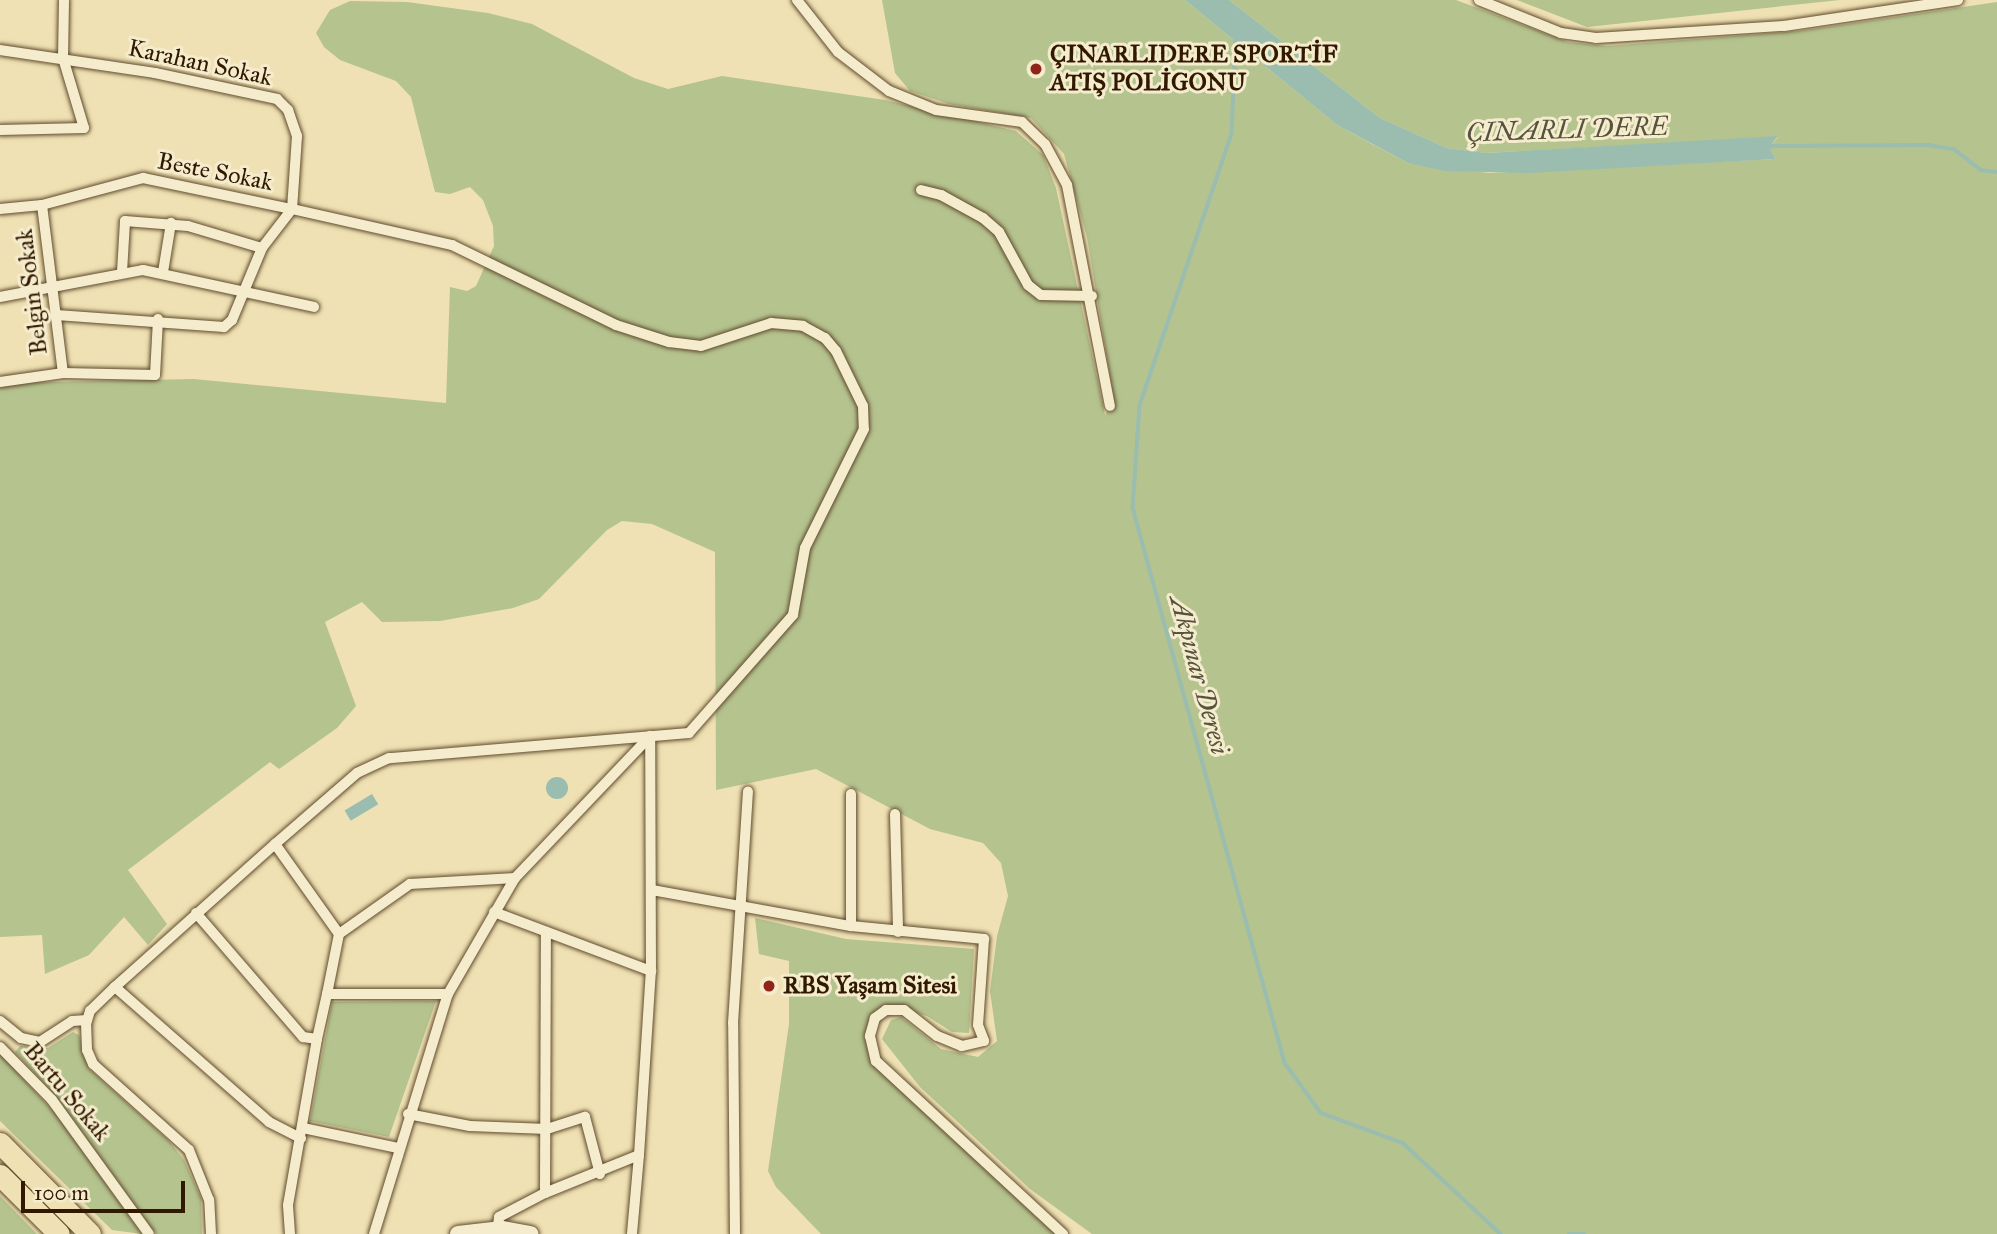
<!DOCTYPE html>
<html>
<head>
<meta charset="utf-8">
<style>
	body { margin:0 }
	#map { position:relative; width:1997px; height:1234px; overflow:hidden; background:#efe1b3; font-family:"IM FELL Great Primer",serif }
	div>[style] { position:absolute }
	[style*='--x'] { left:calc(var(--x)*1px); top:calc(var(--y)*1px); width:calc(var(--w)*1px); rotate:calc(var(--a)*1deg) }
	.green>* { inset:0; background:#b5c38f }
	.water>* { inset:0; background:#9abdaf; transform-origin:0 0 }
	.round { border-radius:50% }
	.stream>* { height:3.5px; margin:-1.75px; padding:0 1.75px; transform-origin:1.75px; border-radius:1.75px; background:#9abdaf }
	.roads { filter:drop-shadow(0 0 2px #604b2d) drop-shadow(0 0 2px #604b2d) }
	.minor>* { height:10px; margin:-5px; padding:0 5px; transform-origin:5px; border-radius:5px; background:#f5ecce }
	.secondary>* { height:16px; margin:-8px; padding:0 8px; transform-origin:8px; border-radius:8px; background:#f5ecce }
	.motorway>* { height:21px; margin:-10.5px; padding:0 10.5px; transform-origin:10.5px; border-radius:10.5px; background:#efe1b3 }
	.dots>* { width:19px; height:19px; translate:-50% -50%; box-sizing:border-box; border:4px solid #f5ecce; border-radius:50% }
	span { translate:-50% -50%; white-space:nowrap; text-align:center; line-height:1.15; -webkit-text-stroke:6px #f5ecce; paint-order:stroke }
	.poi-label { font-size:24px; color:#311900; font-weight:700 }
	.left { translate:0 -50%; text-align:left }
	.street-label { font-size:24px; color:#311900 }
	.water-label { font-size:26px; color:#56523d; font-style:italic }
	.scale { position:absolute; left:21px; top:1181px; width:164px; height:32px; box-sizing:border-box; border:4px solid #311900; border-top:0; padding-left:9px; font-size:21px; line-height:24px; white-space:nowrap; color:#311900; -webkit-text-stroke:5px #f5ecce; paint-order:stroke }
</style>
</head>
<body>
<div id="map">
	<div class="green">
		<div style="clip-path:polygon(882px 0,1185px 0,1337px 125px,1370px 143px,1408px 163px,1489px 173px,1775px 159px,1770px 146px,1778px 137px,1486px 153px,1447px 148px,1380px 118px,1229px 0,1456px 0,1568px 42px,1607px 46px,1799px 31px,1997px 2px,1997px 1234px,1092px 1234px,1030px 1189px,920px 1087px,882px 1039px,891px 1020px,901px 1017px,941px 1049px,978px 1057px,997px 1041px,990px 991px,997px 936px,1008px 896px,1001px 863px,983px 843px,930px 829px,816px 769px,716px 790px,715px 552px,652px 524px,622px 521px,607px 530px,539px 599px,513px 608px,440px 621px,382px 622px,362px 602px,325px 622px,356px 706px,337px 728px,279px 769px,270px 762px,128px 870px,167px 924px,148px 945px,124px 917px,89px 955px,45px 974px,42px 935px,0 937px,0 383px,194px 379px,446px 403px,450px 287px,467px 291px,476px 286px,494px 246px,493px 226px,483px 200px,470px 187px,450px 194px,435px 192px,411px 97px,396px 81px,340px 60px,324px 47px,316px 33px,330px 10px,350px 1px,407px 2px,488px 13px,532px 24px,634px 78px,668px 89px,722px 76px,885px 100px,1016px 131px,1043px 155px,1056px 188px,1105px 415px,1114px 400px,1087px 237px,1064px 154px,1031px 118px,949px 104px,910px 91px,895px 73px)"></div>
		<div style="clip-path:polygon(1517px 0,1840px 0,1587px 27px)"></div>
		<div style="clip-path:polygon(755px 918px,846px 939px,974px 949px,969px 1033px,952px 1032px,927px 1016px,904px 1010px,875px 1018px,876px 1061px,1063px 1234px,821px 1234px,776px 1187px,768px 1171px,789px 1024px,789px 961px,759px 954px)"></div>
		<div style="clip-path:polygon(436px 1001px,389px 1137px,310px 1121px,332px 1002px)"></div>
		<div style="clip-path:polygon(73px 1032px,79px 1035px,89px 1069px,168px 1140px,184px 1160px,201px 1198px,202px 1234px,156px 1234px,58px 1099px,15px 1052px,20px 1046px,48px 1048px)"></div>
		<div style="clip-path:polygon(0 1054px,55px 1113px,142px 1234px,112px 1230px,0 1121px)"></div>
		<div style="clip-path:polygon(0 1196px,37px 1234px,0 1234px)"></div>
	</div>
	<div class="water">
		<div style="clip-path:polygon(1185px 0,1229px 0,1380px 118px,1447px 148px,1486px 153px,1778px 136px,1770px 146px,1775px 159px,1529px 173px,1445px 171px,1408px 163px,1337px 125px)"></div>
		<div class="round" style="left:546px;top:777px;width:22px;height:22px"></div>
		<div style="left:372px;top:794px;width:12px;height:32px;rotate:59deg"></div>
	</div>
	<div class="stream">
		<div style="--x:1236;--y:36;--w:98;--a:92.3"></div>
		<div style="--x:1232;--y:134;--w:287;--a:108.7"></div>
		<div style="--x:1140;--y:406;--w:102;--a:93.9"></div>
		<div style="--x:1133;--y:508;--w:575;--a:74.68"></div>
		<div style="--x:1285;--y:1063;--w:62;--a:54.2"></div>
		<div style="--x:1321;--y:1113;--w:87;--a:20.1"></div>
		<div style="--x:1403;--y:1143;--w:134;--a:42.9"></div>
		<div style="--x:1770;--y:146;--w:158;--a:-0.4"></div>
		<div style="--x:1928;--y:145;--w:26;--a:9"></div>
		<div style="--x:1954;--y:149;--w:34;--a:38"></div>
		<div style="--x:1981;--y:170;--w:16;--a:7"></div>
		<div style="--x:1569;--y:1234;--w:15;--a:0"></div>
	</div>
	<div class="roads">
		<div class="minor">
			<div style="--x:797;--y:0;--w:66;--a:51.7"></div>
			<div style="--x:838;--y:52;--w:64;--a:37.4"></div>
			<div style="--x:889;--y:91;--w:51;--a:22"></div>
			<div style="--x:936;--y:110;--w:87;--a:7.9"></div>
			<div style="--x:1022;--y:122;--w:32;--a:44"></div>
			<div style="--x:1045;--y:144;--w:47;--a:61.8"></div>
			<div style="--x:1067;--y:185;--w:225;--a:79"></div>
			<div style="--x:1479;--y:0;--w:88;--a:21.9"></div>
			<div style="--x:1561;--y:33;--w:35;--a:8"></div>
			<div style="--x:1596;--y:38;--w:188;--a:-3.7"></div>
			<div style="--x:1784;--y:26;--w:176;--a:-8.5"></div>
			<div style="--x:0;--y:50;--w:157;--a:8.4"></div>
			<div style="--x:155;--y:73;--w:125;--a:12"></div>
			<div style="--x:277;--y:99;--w:16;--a:45"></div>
			<div style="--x:288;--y:110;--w:28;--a:71"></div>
			<div style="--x:297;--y:136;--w:73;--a:93.9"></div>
			<div style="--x:292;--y:209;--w:164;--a:12.7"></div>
			<div style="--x:452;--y:245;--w:182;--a:26"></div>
			<div style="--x:616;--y:325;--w:56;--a:17.8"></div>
			<div style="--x:669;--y:342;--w:32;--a:7"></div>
			<div style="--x:701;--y:346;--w:74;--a:-18.2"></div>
			<div style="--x:771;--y:323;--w:32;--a:5"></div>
			<div style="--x:803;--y:326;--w:25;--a:29"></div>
			<div style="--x:825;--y:338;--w:17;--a:50"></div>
			<div style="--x:836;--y:351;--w:61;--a:63.9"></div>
			<div style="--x:863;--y:406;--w:23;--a:88"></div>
			<div style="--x:864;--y:429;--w:133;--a:116.4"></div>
			<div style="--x:805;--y:548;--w:68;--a:100.2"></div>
			<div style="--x:793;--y:615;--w:157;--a:131.4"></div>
			<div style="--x:689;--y:733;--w:301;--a:175.2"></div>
			<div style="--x:389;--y:758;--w:35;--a:155"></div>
			<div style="--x:357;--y:773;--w:108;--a:139.1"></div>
			<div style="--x:275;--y:844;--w:110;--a:54.6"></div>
			<div style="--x:339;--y:934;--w:87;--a:-35.2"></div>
			<div style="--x:410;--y:884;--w:105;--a:-3.3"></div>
			<div style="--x:0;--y:130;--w:84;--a:-1.4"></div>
			<div style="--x:84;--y:128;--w:73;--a:-106.7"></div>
			<div style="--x:63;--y:58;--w:58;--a:-89"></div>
			<div style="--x:921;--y:190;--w:21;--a:14"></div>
			<div style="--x:941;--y:195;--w:48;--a:28.7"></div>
			<div style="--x:983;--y:218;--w:21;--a:41"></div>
			<div style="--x:999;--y:232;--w:60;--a:61.3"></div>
			<div style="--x:1028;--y:285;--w:16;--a:38"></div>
			<div style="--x:1041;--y:295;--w:51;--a:1.1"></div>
			<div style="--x:42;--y:205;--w:169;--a:82.9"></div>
			<div style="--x:0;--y:209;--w:42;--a:-5.4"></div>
			<div style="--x:42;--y:205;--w:105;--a:-15"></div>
			<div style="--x:143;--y:178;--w:152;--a:11.8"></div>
			<div style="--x:292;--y:209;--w:49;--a:127.6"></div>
			<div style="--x:262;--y:248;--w:78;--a:112.6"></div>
			<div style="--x:232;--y:320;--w:11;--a:139"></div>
			<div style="--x:224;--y:327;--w:168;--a:-175.9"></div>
			<div style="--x:122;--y:272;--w:51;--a:-86.6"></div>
			<div style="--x:125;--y:221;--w:63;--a:4.5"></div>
			<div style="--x:188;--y:226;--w:77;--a:16.6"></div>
			<div style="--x:163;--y:272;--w:50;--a:-80.7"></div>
			<div style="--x:0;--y:297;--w:146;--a:-10.7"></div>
			<div style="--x:143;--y:270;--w:175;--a:12.2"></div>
			<div style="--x:0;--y:382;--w:64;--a:-8.1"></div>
			<div style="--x:63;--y:373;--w:92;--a:1.2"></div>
			<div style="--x:155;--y:375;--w:56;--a:-86.9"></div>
			<div style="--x:895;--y:814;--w:118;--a:88.5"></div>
			<div style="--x:652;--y:890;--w:202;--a:10.3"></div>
			<div style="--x:851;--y:926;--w:134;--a:5.6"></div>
			<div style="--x:984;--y:939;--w:86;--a:94"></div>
			<div style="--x:978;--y:1025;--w:17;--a:69"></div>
			<div style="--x:984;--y:1041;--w:23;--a:167"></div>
			<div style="--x:962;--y:1046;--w:27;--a:-158"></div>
			<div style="--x:937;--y:1036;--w:42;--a:-141.8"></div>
			<div style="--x:904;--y:1010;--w:18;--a:180"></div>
			<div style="--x:886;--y:1010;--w:14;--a:144"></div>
			<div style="--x:875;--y:1018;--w:19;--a:106"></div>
			<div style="--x:870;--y:1036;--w:26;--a:77"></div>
			<div style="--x:876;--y:1061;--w:255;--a:42.8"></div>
			<div style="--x:494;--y:912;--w:168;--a:20.6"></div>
			<div style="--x:196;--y:913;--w:164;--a:49.2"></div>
			<div style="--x:303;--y:1037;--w:14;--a:8"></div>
			<div style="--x:317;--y:1039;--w:46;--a:-77.5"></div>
			<div style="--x:327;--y:994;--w:121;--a:0"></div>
			<div style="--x:851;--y:926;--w:132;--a:-90"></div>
			<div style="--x:115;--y:987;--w:205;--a:41.2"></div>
			<div style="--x:269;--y:1122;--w:36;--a:27"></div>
			<div style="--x:327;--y:994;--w:61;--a:-78.7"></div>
			<div style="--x:0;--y:1021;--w:27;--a:39"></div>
			<div style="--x:21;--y:1038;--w:19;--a:12"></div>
			<div style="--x:40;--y:1042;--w:38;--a:-33"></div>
			<div style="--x:72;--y:1021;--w:15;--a:-4"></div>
			<div style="--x:0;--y:1047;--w:74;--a:45.5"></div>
			<div style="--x:52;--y:1100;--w:165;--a:54.1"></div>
			<div style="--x:408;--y:1114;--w:63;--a:11"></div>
			<div style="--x:470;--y:1126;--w:77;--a:2.2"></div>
			<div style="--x:547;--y:1129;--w:40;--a:-18"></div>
			<div style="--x:585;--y:1117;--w:59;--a:75.3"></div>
			<div style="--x:303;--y:1128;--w:97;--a:11.9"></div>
			<div style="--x:639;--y:1155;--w:184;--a:-86.3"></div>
			<div style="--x:651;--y:971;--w:235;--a:-90.2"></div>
			<div style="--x:545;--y:1193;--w:261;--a:-89.8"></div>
			<div style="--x:211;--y:1234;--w:34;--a:-93"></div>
			<div style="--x:209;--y:1200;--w:54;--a:-111.8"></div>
			<div style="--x:189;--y:1150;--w:129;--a:-138.1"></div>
			<div style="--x:93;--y:1064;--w:15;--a:-113"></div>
			<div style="--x:87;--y:1050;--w:26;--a:-92"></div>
			<div style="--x:86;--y:1024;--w:14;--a:-73"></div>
			<div style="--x:90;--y:1011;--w:35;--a:-44"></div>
			<div style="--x:115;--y:987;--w:215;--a:-41.8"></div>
			<div style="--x:290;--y:1234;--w:29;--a:-94"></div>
			<div style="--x:288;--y:1205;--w:169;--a:-80.1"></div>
			<div style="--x:374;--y:1234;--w:251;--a:-72.9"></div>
			<div style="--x:448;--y:994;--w:134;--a:-60"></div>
			<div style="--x:515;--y:878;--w:196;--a:-46.4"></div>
			<div style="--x:497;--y:1234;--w:17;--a:-83"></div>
			<div style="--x:499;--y:1217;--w:52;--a:-27.6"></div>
			<div style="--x:545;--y:1193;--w:101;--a:-22"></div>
			<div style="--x:639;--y:1155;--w:79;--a:95.1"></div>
			<div style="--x:735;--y:1234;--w:211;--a:-90.5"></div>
			<div style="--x:733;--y:1023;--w:232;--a:-86.3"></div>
		</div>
		<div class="secondary">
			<div style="--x:458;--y:1234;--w:44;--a:-6.5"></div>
			<div style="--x:502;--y:1229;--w:29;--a:10"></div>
		</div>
		<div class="motorway">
			<div style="--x:0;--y:1143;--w:128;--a:45.3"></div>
			<div style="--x:0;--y:1175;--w:83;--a:45"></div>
		</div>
	</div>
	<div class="dots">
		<div style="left:1036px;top:69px;background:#8f2418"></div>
		<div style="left:769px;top:986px;background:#8f2418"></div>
	</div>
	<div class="poi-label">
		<span class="left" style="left:1050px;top:69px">ÇINARLIDERE SPORTİF<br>ATIŞ POLİGONU</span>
		<span class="left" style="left:783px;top:986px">RBS Yaşam Sitesi</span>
	</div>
	<div class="street-label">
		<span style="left:200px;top:63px;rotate:12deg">Karahan Sokak</span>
		<span style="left:215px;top:172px;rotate:11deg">Beste Sokak</span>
		<span style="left:32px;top:292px;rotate:-97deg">Belgin Sokak</span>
		<span style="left:67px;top:1092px;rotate:50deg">Bartu Sokak</span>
	</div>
	<div class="water-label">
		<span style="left:1567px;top:130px;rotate:-2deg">ÇINARLI DERE</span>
		<span style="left:1199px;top:675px;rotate:75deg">Akpınar Deresi</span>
	</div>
	<div class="scale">100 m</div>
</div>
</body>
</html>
